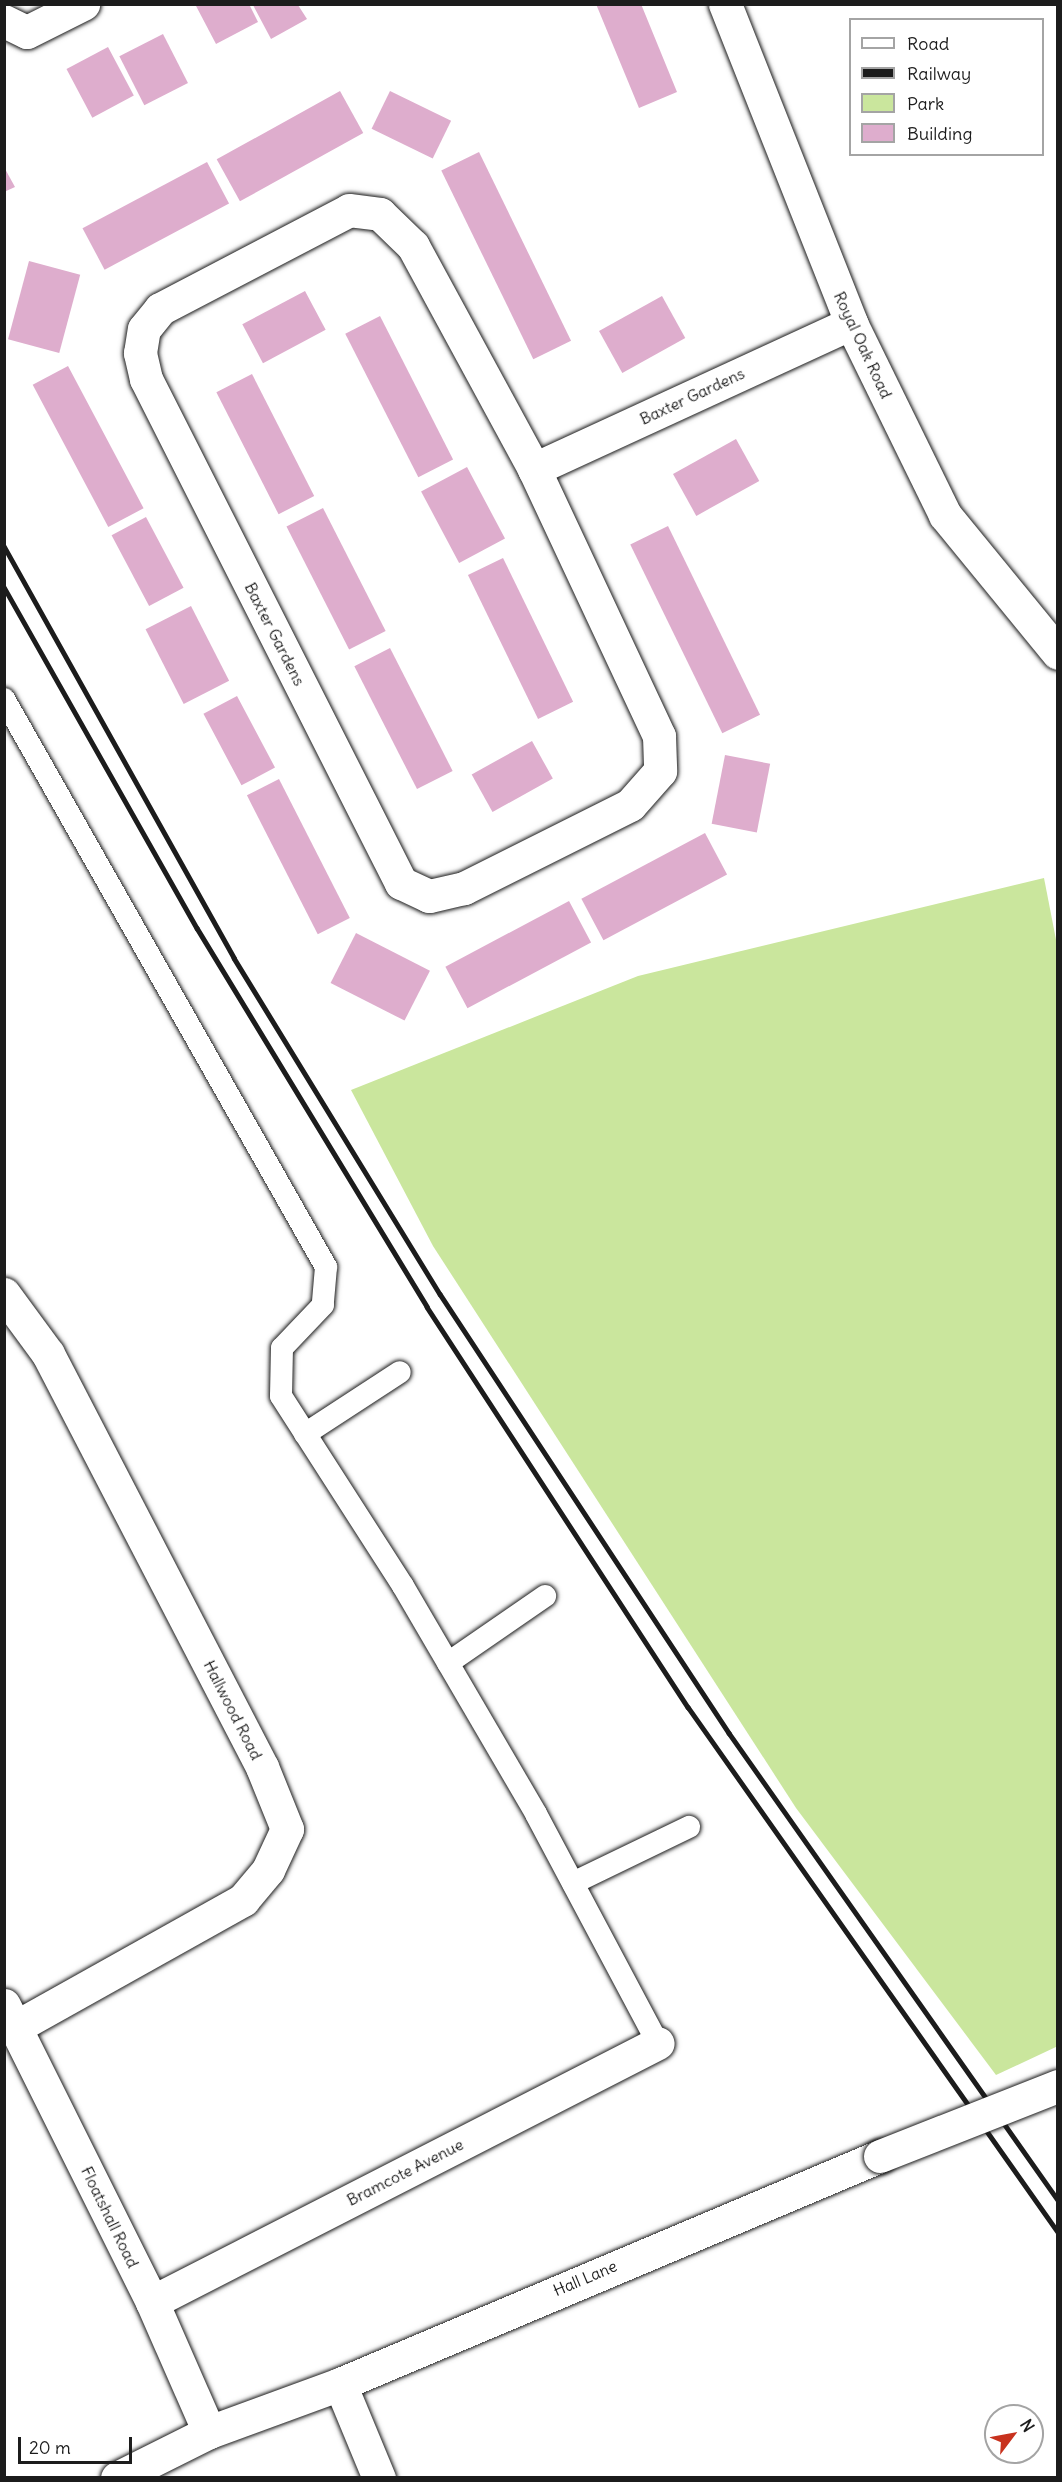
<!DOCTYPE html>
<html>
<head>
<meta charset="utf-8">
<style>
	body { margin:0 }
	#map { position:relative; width:1062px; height:2482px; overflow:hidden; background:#fff; font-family:Delius,sans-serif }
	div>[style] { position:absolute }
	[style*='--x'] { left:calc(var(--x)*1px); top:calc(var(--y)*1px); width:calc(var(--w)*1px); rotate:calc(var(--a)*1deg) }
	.green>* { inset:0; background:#cae69d }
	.building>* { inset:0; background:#deadcd; transform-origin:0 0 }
	.roads { filter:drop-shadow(0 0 2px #1c1c1c) drop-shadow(0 0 2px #1c1c1c) }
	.service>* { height:22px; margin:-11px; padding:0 11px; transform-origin:11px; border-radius:11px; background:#fff }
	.minor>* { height:33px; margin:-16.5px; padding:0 16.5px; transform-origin:16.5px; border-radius:16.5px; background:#fff }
	.tertiary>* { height:33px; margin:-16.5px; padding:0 16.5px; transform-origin:16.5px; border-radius:16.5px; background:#fff }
	.rail>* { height:4.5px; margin:-2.25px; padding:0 2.25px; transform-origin:2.25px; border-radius:2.25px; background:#1c1c1c }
	.bridges { filter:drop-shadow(0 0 2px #1c1c1c) drop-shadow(0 0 2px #1c1c1c) }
	.tertiary-bridge>* { height:33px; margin:-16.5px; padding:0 16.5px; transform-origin:16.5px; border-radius:16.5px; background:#fff }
	span { translate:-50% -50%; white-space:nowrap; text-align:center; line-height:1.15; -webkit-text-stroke:4.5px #fff; paint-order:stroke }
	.street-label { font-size:16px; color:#1c1c1c }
	.frame { position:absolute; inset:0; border:6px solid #1c1c1c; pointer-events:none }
	.legend { position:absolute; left:849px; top:18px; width:195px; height:138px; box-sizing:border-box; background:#fff; border:2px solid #a4a4a4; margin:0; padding:8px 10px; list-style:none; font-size:18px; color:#1c1c1c }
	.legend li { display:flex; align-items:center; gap:12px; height:30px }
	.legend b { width:30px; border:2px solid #a4a4a4 }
	.north { position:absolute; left:984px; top:2404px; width:60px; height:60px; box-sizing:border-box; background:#fff; border:2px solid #a4a4a4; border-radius:50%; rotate:58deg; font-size:16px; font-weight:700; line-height:24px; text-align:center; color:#1c1c1c }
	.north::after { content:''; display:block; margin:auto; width:21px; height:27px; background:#c8321e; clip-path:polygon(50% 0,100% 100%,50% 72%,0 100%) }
	.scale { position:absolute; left:18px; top:2437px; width:114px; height:27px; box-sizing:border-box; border:3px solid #1c1c1c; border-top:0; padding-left:8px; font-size:18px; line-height:21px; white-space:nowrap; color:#1c1c1c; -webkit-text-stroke:4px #fff; paint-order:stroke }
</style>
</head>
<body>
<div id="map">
	<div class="green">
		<div style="clip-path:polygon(1044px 878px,1058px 950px,1058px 2046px,996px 2075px,796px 1808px,433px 1246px,351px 1090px,638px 976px)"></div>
	</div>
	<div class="building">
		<div style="clip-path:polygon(195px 4px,249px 4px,258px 22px,216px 44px)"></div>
		<div style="clip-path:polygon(596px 4px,641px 4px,677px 92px,639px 108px)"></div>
		<div style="clip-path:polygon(253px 5px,298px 5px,307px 19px,271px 39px)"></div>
		<div style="left:163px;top:34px;width:55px;height:49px;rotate:63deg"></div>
		<div style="left:108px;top:47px;width:55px;height:47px;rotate:62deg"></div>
		<div style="left:340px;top:91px;width:48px;height:141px;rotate:61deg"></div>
		<div style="left:390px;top:91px;width:68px;height:42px;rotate:26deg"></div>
		<div style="left:479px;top:152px;width:210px;height:42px;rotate:64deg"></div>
		<div style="left:207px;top:162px;width:47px;height:141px;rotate:62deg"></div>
		<div style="clip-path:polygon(4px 167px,15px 187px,4px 192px)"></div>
		<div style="left:29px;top:261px;width:53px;height:81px;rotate:15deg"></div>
		<div style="left:305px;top:291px;width:44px;height:71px;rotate:62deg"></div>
		<div style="left:662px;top:296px;width:48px;height:72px;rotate:61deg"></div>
		<div style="left:380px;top:316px;width:161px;height:39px;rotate:63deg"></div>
		<div style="left:68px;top:366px;width:161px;height:40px;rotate:62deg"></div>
		<div style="left:252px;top:374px;width:137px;height:40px;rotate:63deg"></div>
		<div style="left:736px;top:439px;width:48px;height:72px;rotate:61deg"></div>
		<div style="left:467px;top:467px;width:81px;height:52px;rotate:62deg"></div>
		<div style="left:323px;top:508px;width:138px;height:41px;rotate:63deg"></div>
		<div style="left:146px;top:517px;width:80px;height:39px;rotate:62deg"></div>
		<div style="left:668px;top:526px;width:210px;height:42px;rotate:64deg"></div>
		<div style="left:503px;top:558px;width:160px;height:39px;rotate:64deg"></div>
		<div style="left:191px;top:606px;width:84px;height:51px;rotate:63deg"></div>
		<div style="left:390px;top:648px;width:138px;height:40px;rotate:63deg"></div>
		<div style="left:237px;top:696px;width:81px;height:38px;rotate:62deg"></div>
		<div style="left:532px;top:741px;width:43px;height:69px;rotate:61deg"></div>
		<div style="left:725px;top:755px;width:46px;height:70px;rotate:11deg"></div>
		<div style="left:279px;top:779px;width:156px;height:36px;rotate:63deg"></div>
		<div style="left:705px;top:833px;width:47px;height:140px;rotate:62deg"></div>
		<div style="left:569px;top:901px;width:47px;height:140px;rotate:62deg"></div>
		<div style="left:356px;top:933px;width:83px;height:56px;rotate:27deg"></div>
	</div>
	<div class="roads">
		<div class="service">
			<div style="--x:4;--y:699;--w:653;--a:60.45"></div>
			<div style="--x:326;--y:1267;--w:38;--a:95"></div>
			<div style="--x:323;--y:1305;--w:59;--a:133.6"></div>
			<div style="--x:282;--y:1348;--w:48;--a:91.2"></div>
			<div style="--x:281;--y:1396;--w:226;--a:57.3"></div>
			<div style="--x:403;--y:1586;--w:264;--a:59.7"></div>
			<div style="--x:536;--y:1814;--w:259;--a:62"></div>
			<div style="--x:305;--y:1434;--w:113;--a:-33.1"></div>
			<div style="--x:448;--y:1663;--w:118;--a:-34.6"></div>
			<div style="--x:573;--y:1883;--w:129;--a:-25.8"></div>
		</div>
		<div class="minor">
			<div style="--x:725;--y:4;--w:343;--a:68.4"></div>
			<div style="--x:851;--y:323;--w:214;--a:63.9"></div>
			<div style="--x:945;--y:515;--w:178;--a:50.7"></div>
			<div style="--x:4;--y:21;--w:25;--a:26"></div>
			<div style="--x:27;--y:32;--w:63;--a:-26.6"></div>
			<div style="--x:349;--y:210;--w:31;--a:7"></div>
			<div style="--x:380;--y:214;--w:46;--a:44.1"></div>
			<div style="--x:413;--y:246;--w:254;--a:61.5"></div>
			<div style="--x:534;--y:469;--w:295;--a:64.9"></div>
			<div style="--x:659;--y:736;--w:35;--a:88"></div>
			<div style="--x:660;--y:771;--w:45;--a:131.4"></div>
			<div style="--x:630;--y:805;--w:186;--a:153.4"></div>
			<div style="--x:464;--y:888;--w:36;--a:167"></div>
			<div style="--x:429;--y:896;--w:31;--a:-155"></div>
			<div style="--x:401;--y:883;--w:565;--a:-116.84"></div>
			<div style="--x:146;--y:379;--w:27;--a:-103"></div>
			<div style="--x:140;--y:353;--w:24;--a:-81"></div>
			<div style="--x:144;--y:329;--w:26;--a:-51"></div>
			<div style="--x:160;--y:309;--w:213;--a:-27.6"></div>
			<div style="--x:534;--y:469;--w:349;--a:-24.7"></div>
			<div style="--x:4;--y:1294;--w:74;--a:53.7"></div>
			<div style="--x:48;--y:1354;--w:465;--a:62.6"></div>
			<div style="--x:262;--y:1767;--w:67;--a:68"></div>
			<div style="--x:287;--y:1829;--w:45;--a:114.9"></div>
			<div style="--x:268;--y:1870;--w:39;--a:130"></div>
			<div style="--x:243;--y:1900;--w:260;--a:150.8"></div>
			<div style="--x:152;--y:2302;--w:568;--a:-27.11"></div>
			<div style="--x:340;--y:2384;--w:102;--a:67.5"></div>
			<div style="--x:117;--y:2478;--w:103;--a:-26.6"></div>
		</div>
		<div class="tertiary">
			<div style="--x:4;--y:2005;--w:332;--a:63.5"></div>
			<div style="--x:152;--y:2302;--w:142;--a:66.3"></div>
			<div style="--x:209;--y:2432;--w:140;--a:-20.1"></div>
			<div style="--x:340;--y:2384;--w:586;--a:-22.89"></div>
		</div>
	</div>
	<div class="rail">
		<div style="--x:4;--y:546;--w:472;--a:60.8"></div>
		<div style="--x:234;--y:958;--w:394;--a:58.5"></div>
		<div style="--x:440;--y:1294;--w:526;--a:56.64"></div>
		<div style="--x:729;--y:1733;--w:571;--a:54.84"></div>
		<div style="--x:4;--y:587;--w:392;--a:60.5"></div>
		<div style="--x:197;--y:928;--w:443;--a:58.7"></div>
		<div style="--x:427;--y:1307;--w:478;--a:56.9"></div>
		<div style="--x:688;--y:1707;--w:642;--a:54.83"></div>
	</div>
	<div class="bridges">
		<div class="tertiary-bridge">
			<div style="--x:880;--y:2156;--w:191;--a:-21.5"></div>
		</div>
	</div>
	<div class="street-label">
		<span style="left:863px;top:345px;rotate:65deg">Royal Oak Road</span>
		<span style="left:692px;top:396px;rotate:-25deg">Baxter Gardens</span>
		<span style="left:275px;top:634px;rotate:63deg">Baxter Gardens</span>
		<span style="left:233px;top:1710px;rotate:63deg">Hallwood Road</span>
		<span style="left:405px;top:2172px;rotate:-27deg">Bramcote Avenue</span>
		<span style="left:110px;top:2217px;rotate:64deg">Floatshall Road</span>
		<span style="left:585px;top:2278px;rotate:-23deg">Hall Lane</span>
	</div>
	<div class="frame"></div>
	<ul class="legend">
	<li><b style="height:8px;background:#fff"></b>Road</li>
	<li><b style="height:8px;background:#1c1c1c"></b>Railway</li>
	<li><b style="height:16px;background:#cae69d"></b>Park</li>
	<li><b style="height:16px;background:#deadcd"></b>Building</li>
	</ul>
	<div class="north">N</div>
	<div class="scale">20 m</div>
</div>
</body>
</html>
